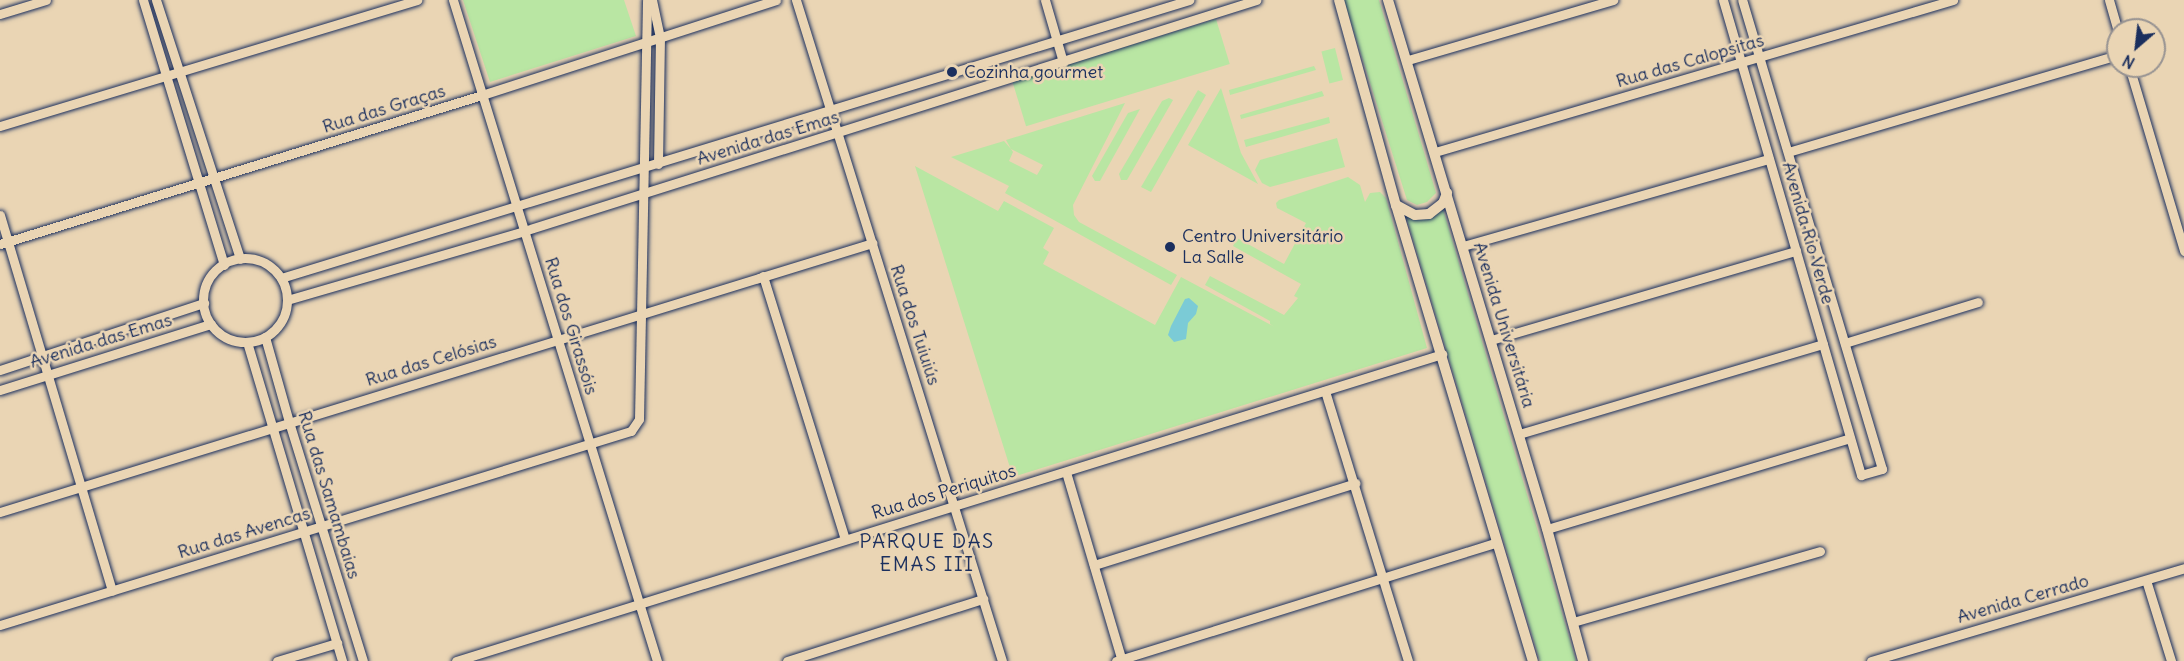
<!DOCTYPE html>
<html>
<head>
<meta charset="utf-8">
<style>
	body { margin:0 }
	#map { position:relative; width:2184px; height:661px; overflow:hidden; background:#ead5b4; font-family:Delius,sans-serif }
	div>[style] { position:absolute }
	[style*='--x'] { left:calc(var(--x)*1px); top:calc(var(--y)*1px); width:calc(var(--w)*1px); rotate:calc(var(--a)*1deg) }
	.green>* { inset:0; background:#b9e6a3; transform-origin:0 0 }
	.water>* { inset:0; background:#7bcbd6 }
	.roads { filter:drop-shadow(0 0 2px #1b2f5e) drop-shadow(0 0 2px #1b2f5e) }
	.minor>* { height:9px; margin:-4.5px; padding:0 4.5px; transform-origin:4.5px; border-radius:4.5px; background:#ead5b4 }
	.minor>.ring { margin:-4.5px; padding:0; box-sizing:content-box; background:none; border:9px solid #ead5b4; border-radius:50% }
	.major>* { height:10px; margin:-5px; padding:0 5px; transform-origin:5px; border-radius:5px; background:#ead5b4 }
	.dots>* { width:16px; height:16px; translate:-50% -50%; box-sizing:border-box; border:3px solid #ead5b4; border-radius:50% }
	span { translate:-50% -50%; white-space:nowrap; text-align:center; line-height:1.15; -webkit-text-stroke:5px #ead5b4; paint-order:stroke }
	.street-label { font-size:18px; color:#1b2f5e }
	.poi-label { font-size:18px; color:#1b2f5e }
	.left { translate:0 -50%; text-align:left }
	.neighbourhood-label { font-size:20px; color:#1b2f5e; letter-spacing:1.5px }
	.north { position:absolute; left:2106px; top:18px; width:60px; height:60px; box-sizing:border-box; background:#ead5b4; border:2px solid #979392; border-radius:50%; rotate:208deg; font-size:16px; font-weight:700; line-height:24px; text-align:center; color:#1b2f5e }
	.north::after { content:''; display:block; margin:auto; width:21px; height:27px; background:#1b2f5e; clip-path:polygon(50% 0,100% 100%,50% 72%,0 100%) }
</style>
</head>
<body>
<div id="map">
	<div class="green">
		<div style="clip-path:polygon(463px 0,624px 0,636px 36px,490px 82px)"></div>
		<div style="clip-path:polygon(1344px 0,1379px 0,1436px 193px,1427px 202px,1417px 205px,1407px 200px)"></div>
		<div style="left:1216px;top:19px;width:47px;height:213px;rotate:73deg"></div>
		<div style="left:1335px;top:48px;width:33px;height:14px;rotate:76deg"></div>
		<div style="clip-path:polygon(1314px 66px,1316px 70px,1230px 95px,1229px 90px)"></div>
		<div style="clip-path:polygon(1221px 88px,1241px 153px,1258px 184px,1188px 145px)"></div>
		<div style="clip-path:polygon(1198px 90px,1206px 95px,1151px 192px,1141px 187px)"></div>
		<div style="clip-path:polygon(1322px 91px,1324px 96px,1241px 119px,1240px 115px)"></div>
		<div style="clip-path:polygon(1169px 98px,1173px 100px,1127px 180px,1121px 180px,1119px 174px,1162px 101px)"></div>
		<div style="clip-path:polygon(evenodd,1125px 103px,1073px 205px,1074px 215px,1079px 222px,1177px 275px,1171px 285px,1005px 193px,1009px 186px,951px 157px,1004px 141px,1011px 149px,1006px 140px,1125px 103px,1011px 149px,1043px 165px,1037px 175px,1009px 161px,1013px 152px,1011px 149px)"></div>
		<div style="clip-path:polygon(1140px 109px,1100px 181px,1095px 181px,1092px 176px,1128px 113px)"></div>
		<div style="clip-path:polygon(1329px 117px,1330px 123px,1246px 147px,1244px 140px)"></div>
		<div style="clip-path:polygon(1337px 138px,1345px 167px,1270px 187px,1262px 183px,1255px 170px,1260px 160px)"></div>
		<div style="clip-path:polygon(915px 166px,998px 211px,1004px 201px,1054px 228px,1043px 248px,1049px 252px,1043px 264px,1155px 325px,1181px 277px,1275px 327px,1270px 324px,1270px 321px,1205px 285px,1210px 276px,1284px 315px,1298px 298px,1294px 296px,1301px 284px,1233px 246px,1237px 238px,1284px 264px,1306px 223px,1277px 208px,1276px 203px,1279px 200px,1348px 177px,1360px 185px,1365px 202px,1370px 193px,1380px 192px,1386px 198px,1427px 348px,1013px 477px)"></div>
		<div style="clip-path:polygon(1443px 209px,1576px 661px,1540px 661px,1406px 216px,1417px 220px,1432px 217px)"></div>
	</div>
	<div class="water">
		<div style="clip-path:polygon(1189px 298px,1198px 306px,1196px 314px,1188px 323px,1186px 339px,1174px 342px,1168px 335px,1171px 326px,1185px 299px)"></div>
	</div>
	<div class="roads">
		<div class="minor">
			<div style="--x:143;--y:0;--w:277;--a:73"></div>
			<div style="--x:156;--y:0;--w:272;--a:72"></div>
			<div style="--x:453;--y:0;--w:692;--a:72.85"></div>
			<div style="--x:652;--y:0;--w:38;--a:78"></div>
			<div style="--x:660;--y:37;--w:127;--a:90.9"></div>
			<div style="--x:796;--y:0;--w:692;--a:72.69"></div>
			<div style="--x:1045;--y:0;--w:65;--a:73.8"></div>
			<div style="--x:1723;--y:0;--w:495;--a:73.8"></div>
			<div style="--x:1861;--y:475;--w:22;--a:-16"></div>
			<div style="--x:1882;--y:469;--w:489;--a:-106.6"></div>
			<div style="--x:2109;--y:0;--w:32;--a:74"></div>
			<div style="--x:0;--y:14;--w:48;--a:-16.9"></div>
			<div style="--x:1408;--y:60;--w:214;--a:-16.3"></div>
			<div style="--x:2129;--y:66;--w:193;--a:73.4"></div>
			<div style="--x:0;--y:126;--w:436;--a:-16.8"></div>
			<div style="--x:1435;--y:152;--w:540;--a:-16.35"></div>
			<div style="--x:1788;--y:152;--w:344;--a:-16.4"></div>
			<div style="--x:0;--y:215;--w:392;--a:73.4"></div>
			<div style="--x:0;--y:244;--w:505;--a:-17.18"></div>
			<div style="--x:482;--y:95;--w:309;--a:-17.9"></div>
			<div style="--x:1463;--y:246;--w:318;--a:-15.9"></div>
			<div class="ring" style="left:203px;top:258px;width:75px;height:75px"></div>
			<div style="--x:763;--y:276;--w:275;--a:72.7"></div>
			<div style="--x:281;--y:278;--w:950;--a:-17.02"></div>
			<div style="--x:287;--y:300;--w:247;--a:-16.2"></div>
			<div style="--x:524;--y:231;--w:768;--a:-17.51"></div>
			<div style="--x:265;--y:337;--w:88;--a:74.2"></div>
			<div style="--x:289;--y:422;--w:250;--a:72.8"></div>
			<div style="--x:1491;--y:340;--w:318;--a:-16.3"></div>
			<div style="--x:247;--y:342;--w:333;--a:73.4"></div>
			<div style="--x:1845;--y:343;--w:139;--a:-17.1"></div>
			<div style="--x:0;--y:370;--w:215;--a:-18.2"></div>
			<div style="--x:0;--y:390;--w:221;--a:-17.4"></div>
			<div style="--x:1325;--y:391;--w:282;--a:72.9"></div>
			<div style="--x:1519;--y:434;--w:317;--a:-16.5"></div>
			<div style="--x:1066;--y:472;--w:197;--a:73.5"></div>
			<div style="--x:0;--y:512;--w:913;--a:-17.14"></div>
			<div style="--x:1547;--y:529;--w:316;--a:-16.7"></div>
			<div style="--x:1094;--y:565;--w:274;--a:-17.4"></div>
			<div style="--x:2146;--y:580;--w:85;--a:72.8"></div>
			<div style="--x:1573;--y:622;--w:257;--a:-16"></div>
			<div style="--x:0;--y:625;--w:660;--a:-17.09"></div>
			<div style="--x:631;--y:431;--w:14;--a:-56"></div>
			<div style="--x:639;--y:419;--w:419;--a:-88.9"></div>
			<div style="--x:277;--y:661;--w:63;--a:-16.7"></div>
			<div style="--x:456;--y:661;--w:1033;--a:-17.29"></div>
			<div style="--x:787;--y:661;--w:206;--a:-17.6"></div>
			<div style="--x:1116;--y:661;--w:398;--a:-17.3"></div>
			<div style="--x:1871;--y:661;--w:327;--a:-16.5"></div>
		</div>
		<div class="major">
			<div style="--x:1339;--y:0;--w:213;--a:74.5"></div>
			<div style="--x:1396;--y:205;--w:476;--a:73.3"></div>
			<div style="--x:1388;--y:0;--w:552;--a:73.27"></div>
			<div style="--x:1547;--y:529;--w:137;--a:74.7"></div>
			<div style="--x:1396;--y:205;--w:21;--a:28"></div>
			<div style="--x:1415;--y:215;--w:14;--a:-4"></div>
			<div style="--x:1429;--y:214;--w:18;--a:-38"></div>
			<div style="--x:1443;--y:203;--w:11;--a:-68"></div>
		</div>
	</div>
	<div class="dots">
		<div style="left:952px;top:72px;background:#1b2f5e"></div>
		<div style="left:1170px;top:247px;background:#1b2f5e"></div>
	</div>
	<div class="street-label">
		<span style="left:1690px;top:61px;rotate:-16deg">Rua das Calopsitas</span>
		<span style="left:384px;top:109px;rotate:-17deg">Rua das Graças</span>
		<span style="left:768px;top:138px;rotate:-17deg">Avenida das Emas</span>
		<span style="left:1808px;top:233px;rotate:74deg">Avenida Rio Verde</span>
		<span style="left:915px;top:325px;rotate:72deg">Rua dos Tuiuiús</span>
		<span style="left:1504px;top:325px;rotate:73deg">Avenida Universitária</span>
		<span style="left:571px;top:326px;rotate:73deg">Rua dos Girassóis</span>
		<span style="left:101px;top:341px;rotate:-17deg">Avenida das Emas</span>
		<span style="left:431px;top:361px;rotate:-17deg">Rua das Celósias</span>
		<span style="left:944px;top:492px;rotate:-17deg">Rua dos Periquitos</span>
		<span style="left:329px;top:495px;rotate:73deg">Rua das Samambaias</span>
		<span style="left:244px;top:533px;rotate:-17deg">Rua das Avencas</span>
		<span style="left:2023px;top:599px;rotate:-16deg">Avenida Cerrado</span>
	</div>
	<div class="poi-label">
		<span class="left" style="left:964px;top:72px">Cozinha gourmet</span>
		<span class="left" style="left:1182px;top:247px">Centro Universitário<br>La Salle</span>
	</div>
	<div class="neighbourhood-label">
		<span style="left:927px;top:552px">PARQUE DAS<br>EMAS III</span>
	</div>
	<div class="north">N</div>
</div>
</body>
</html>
